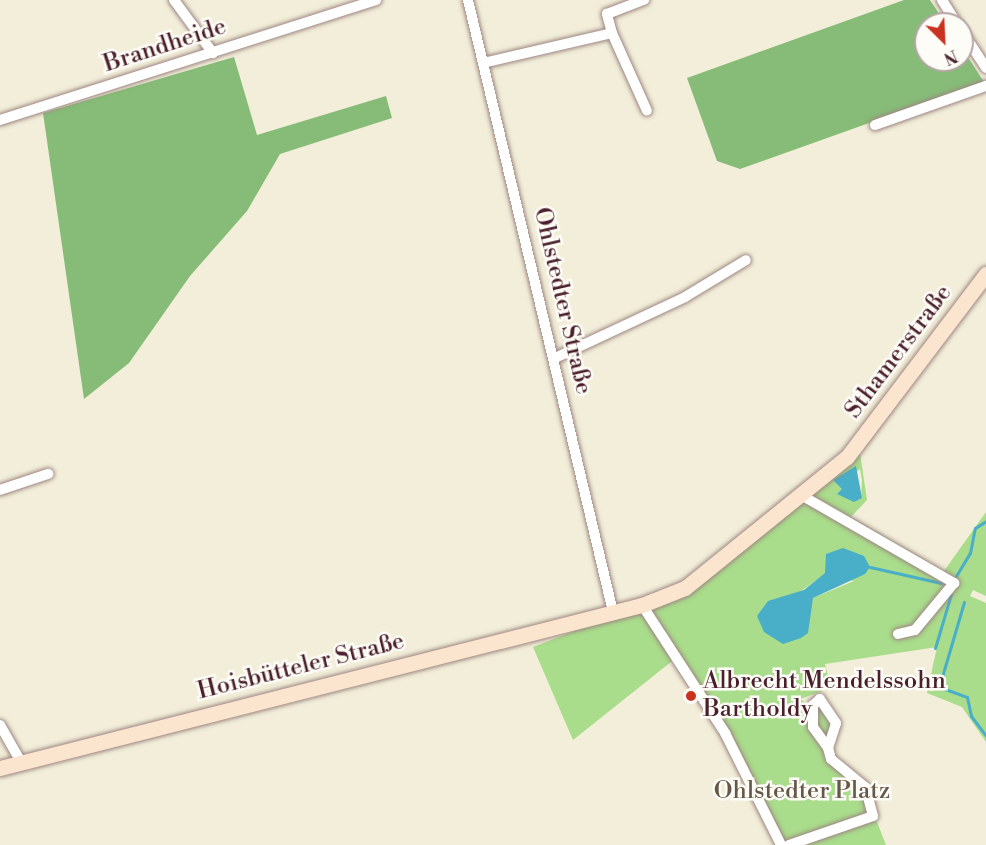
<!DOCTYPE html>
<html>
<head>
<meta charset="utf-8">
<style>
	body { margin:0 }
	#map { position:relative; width:986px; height:845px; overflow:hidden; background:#f2eed9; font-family:"Libre Bodoni",serif }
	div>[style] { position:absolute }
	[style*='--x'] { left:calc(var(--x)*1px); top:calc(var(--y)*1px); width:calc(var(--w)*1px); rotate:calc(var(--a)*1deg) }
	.green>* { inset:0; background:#a9dc8b }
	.forest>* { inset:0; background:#86bc77 }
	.water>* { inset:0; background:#49aec8 }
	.stream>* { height:3px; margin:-1.5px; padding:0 1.5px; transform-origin:1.5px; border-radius:1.5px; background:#49aec8 }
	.roads { filter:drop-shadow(0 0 2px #9e8682) drop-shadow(0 0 2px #9e8682) }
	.street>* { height:10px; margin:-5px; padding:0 5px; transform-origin:5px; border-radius:5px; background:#fff }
	.secondary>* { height:15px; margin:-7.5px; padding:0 7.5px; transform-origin:7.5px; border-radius:7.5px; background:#fbe5cf }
	.dots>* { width:16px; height:16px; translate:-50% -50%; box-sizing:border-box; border:3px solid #fdfcf7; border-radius:50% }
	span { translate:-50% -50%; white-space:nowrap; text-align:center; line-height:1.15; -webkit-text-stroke:5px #fdfcf7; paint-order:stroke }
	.street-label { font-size:24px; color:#4a1f2b }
	.poi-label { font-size:24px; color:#4a1f2b }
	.left { translate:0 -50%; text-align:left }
	.park-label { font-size:24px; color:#665848 }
	.north { position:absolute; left:914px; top:12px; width:60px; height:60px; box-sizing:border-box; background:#fdfcf7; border:2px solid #b5a4a5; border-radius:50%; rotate:156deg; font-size:16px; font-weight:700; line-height:24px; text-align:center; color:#4a1f2b }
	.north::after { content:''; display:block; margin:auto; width:21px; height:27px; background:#c8321e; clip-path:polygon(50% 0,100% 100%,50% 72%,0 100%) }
</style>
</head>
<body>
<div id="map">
	<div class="green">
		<div style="clip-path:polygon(evenodd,860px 453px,867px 500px,851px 517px,944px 571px,986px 512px,986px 596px,973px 590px,970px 596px,986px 603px,986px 742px,962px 707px,927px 693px,937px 647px,825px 664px,831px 688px,800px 699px,812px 707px,815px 701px,836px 723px,828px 748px,861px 781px,886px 845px,781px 845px,725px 733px,676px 658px,573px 740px,533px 647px,642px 605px,731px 559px,860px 453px,860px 469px,862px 480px,861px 498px,841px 484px,860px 469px,860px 453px,826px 573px,854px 581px,813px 598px,809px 614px,768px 601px,793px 597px,826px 573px)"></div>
	</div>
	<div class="forest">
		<div style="clip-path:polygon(904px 0,930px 0,946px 24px,926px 24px,926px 60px,962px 60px,962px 48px,984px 82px,740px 169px,717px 161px,687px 78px)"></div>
		<div style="clip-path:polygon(234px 57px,257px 135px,386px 96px,392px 118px,280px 154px,247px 211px,190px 276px,129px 363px,84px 399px,43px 113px)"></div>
	</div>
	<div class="water">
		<div style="clip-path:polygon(856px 466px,862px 498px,854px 502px,837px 494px,842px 489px,833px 480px)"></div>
		<div style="clip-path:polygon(843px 548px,864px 556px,870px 567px,865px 574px,813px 598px,808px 633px,801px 638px,783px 644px,764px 632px,757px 616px,768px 601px,804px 590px,825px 573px,826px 554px)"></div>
	</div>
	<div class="stream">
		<div style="--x:870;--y:567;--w:73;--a:12.7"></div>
		<div style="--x:956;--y:576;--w:27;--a:-59"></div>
		<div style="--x:970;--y:553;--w:25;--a:-79"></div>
		<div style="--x:975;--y:528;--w:13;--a:-32"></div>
		<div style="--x:964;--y:602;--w:81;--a:106.4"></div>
		<div style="--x:941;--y:680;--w:10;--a:66"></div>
		<div style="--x:945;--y:689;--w:23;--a:20"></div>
		<div style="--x:967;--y:697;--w:19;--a:78"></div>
		<div style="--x:971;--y:716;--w:25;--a:53"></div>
		<div style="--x:935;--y:648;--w:56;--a:-73.5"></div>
	</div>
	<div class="roads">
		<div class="street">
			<div style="--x:174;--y:0;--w:66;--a:53.7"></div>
			<div style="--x:468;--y:0;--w:629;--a:76.67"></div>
			<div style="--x:942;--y:0;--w:28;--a:58"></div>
			<div style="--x:962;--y:31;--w:44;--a:57"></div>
			<div style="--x:612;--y:33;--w:85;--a:65.8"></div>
			<div style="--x:483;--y:63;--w:132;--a:-13.1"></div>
			<div style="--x:612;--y:33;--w:20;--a:-105"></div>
			<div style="--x:607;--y:14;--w:40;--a:-21"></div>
			<div style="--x:0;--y:120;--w:395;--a:-17.7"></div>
			<div style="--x:875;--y:125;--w:118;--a:-19.4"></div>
			<div style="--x:555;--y:358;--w:144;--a:-25.1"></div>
			<div style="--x:685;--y:297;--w:71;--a:-31.2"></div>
			<div style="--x:0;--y:490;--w:51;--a:-18.4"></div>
			<div style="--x:801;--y:495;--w:177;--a:29.9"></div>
			<div style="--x:642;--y:605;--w:153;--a:57"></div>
			<div style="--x:725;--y:733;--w:125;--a:63.4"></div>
			<div style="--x:898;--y:634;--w:17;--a:-13"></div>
			<div style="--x:915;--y:630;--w:61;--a:-50.3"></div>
			<div style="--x:0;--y:725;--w:43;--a:60.4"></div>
			<div style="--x:789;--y:845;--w:89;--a:-19"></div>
			<div style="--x:873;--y:816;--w:30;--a:-105"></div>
			<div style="--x:865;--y:787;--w:44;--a:-140.5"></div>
			<div style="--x:831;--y:759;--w:11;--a:-105"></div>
			<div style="--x:828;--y:748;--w:26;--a:-72"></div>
			<div style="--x:836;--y:723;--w:29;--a:-124"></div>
			<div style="--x:820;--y:699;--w:9;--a:139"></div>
			<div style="--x:813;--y:705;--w:22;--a:90"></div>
			<div style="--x:813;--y:727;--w:26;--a:54"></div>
		</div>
		<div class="secondary">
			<div style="--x:0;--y:768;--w:662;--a:-14.25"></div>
			<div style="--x:642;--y:605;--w:46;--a:-21.6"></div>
			<div style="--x:685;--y:588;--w:208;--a:-39"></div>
			<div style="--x:847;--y:457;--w:230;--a:-52.8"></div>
		</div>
	</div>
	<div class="dots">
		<div style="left:691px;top:696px;background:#c8321e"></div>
	</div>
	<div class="street-label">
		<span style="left:165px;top:46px;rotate:-18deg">Brandheide</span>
		<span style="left:562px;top:301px;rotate:77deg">Ohlstedter Straße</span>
		<span style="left:899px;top:352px;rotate:-53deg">Sthamerstraße</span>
		<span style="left:301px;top:667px;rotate:-14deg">Hoisbütteler Straße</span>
	</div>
	<div class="poi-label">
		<span class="left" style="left:703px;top:696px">Albrecht Mendelssohn<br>Bartholdy</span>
	</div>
	<div class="park-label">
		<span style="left:802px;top:792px">Ohlstedter Platz</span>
	</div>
	<div class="north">N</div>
</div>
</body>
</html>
